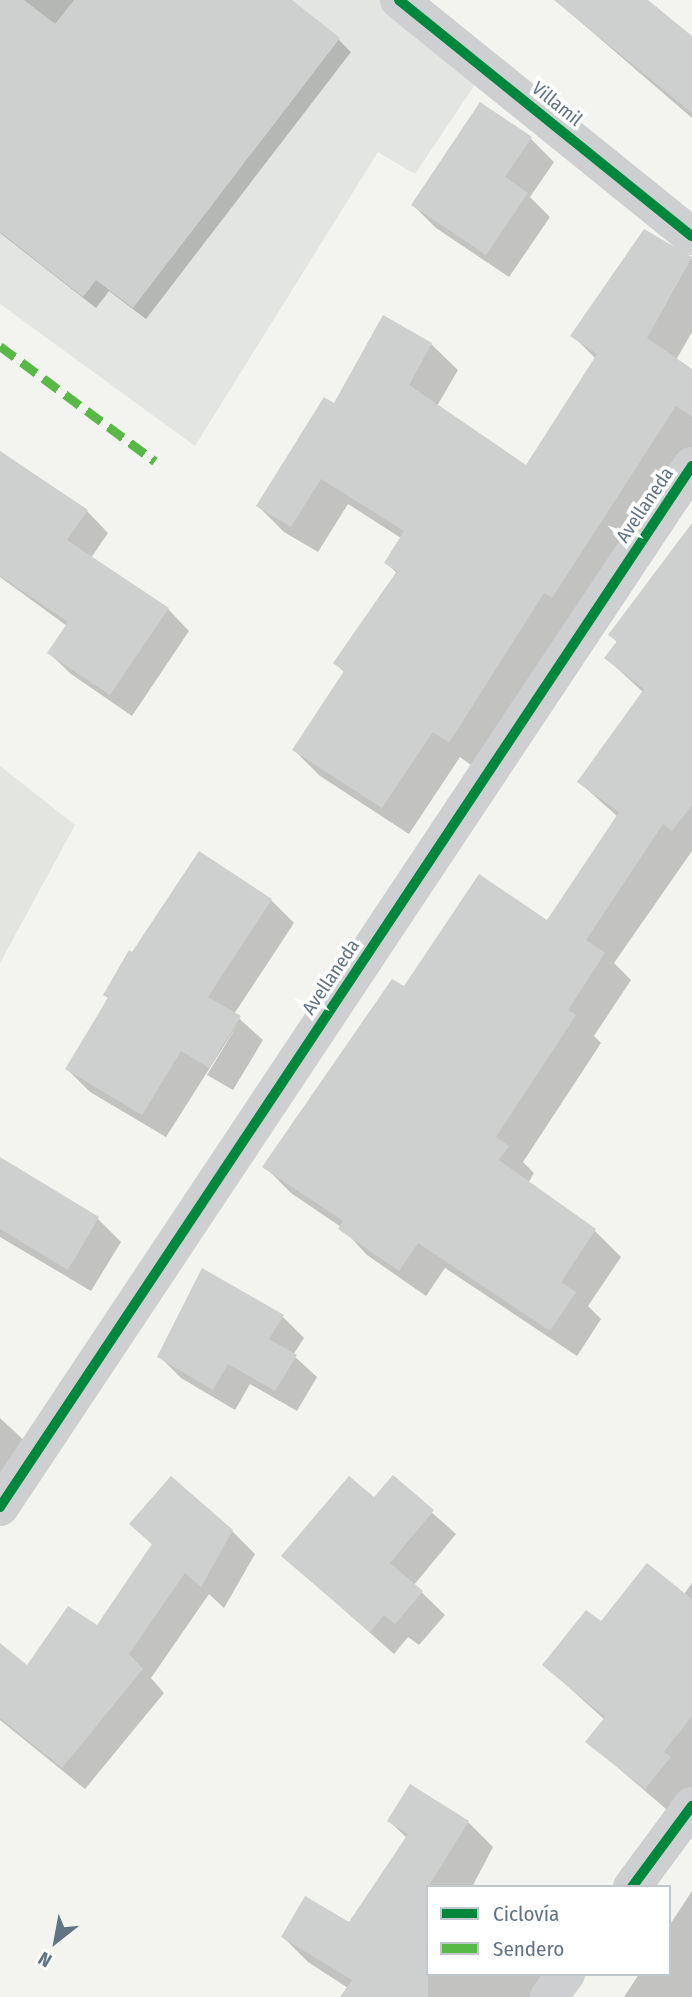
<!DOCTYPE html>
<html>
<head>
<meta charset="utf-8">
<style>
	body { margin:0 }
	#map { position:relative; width:692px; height:1997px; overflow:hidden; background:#f3f3f0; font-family:"Fira Sans Condensed",sans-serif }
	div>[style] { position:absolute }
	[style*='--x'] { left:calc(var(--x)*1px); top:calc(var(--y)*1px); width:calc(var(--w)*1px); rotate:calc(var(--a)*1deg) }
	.built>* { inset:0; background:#e3e5e3 }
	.green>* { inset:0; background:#e2e6de }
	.shadow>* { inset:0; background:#0003 }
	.building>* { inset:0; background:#cecfcf }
	.minor>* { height:38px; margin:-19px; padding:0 19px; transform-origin:19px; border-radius:19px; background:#cecfd0 }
	.quiet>* { height:9px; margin-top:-4.5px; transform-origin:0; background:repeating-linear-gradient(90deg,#58b947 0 18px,transparent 0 27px) }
	.cycleway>* { height:10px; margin:-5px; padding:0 5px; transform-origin:5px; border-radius:5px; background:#00873e }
	span { translate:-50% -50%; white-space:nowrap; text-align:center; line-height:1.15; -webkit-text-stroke:7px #fff; paint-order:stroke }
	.street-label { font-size:19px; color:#617483 }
	.legend { position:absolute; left:426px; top:1885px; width:245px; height:91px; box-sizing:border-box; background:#fff; border:2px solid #c0c7cd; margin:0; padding:9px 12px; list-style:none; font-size:21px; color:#617483 }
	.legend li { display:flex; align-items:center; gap:14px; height:35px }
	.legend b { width:35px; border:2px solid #c0c7cd }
	.north { position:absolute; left:21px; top:1906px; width:70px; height:70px; -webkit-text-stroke:5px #fff; paint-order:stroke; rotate:211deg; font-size:19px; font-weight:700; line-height:28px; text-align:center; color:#617483 }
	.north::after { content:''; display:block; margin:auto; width:24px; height:32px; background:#617483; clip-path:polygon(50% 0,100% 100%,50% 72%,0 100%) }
</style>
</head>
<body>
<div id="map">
	<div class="built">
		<div style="clip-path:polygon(0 0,389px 0,482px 74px,415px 174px,378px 152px,195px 446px,0 304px)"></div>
	</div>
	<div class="green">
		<div style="clip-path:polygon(0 766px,75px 825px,0 963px)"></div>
	</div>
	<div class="shadow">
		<div style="clip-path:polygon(22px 0,232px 0,339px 40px,351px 52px,146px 319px,109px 291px,96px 308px,0 233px,0 27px)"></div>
		<div style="clip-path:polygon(555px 0,646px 0,692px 38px,692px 118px)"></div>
		<div style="clip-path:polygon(481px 105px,531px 139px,554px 162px,530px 197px,550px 217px,509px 277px,436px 228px,413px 205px)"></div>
		<div style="clip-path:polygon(645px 232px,692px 259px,692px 332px,676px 360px,692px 371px,692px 448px,475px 768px,460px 757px,409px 834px,320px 776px,294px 750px,345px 673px,335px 663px,397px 573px,386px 563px,401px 538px,348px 504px,318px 552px,284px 532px,258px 506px,335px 405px,431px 344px,458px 370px,437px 406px,527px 467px,596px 359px,573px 336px)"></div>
		<div style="clip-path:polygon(0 451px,87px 511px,108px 533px,91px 558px,168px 609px,189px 631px,132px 716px,71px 674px,49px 653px,67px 626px,0 577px)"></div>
		<div style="clip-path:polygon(692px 526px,692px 851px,614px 963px,631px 980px,594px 1036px,601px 1043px,523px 1162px,534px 1173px,528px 1183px,595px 1231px,621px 1257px,588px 1306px,601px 1319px,577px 1356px,445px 1268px,426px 1296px,367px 1255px,341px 1227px,291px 1193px,265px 1167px,405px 989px,548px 922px,618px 817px,579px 782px,644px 693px,606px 658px,618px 643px,610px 635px)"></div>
		<div style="clip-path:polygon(271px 900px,294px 923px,234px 1014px,263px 1040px,233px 1090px,207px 1075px,239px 1022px,166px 1137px,90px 1092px,67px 1069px,133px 954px)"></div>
		<div style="clip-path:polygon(0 1172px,98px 1219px,121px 1242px,91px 1291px,0 1237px)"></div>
		<div style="clip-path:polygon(282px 1316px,304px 1338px,293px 1355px,317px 1377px,297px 1411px,250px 1384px,235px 1410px,181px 1378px,159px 1356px)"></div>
		<div style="clip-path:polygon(0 1418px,29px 1445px,0 1485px)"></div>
		<div style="clip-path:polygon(393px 1478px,456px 1534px,414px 1585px,445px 1615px,419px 1645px,408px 1637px,394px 1654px,283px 1556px,374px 1500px)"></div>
		<div style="clip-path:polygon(131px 1524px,232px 1531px,255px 1554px,224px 1608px,209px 1594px,151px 1678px,164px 1693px,85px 1789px,0 1720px,0 1646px,27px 1668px,97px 1628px,153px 1545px)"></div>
		<div style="clip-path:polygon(692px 1583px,692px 1792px,673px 1815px,588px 1742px,605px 1720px,544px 1665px,601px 1624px,684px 1594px)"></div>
		<div style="clip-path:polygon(389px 1821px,468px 1822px,493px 1847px,472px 1887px,428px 1887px,428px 1974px,554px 1974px,545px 1997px,362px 1997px,308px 1962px,283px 1937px,349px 1924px,407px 1838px)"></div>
		<div style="clip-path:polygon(692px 1891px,692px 1997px,624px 1997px,639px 1974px,669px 1974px,669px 1926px)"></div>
	</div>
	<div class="building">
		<div style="clip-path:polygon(0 0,24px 0,55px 24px,74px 0,292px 0,340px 38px,133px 308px,96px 280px,83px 297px,0 232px)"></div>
		<div style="clip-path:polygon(554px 0,648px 0,692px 36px,692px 113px)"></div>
		<div style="clip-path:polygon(480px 102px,532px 137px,505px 177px,528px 193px,486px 255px,411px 205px)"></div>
		<div style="clip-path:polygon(644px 229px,692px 257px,647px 338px,692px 369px,692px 417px,676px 406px,552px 598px,544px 593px,449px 743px,433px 732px,382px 808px,292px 750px,344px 671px,333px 663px,397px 571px,384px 563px,404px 531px,321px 479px,291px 527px,256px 506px,324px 397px,334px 403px,383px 315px,432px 343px,409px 385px,526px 465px,597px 354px,570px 336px)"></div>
		<div style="clip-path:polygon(0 451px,88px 510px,67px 540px,169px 608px,110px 695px,47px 653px,68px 622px,0 576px)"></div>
		<div style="clip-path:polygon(692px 523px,692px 805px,672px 831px,663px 824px,586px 940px,605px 953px,568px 1010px,576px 1015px,496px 1137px,509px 1146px,499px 1160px,596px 1229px,561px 1282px,576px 1292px,550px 1331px,418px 1243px,399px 1271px,338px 1229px,343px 1221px,262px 1167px,392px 979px,404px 986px,479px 874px,547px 920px,619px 812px,577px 782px,644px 689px,604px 658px,617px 641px,608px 635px)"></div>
		<div style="clip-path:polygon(199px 851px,272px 899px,208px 997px,241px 1016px,209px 1068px,181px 1051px,142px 1115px,65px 1069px,108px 998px,103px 995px,129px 950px,132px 952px)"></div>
		<div style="clip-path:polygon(0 1157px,99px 1217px,68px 1270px,0 1229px)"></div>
		<div style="clip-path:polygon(202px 1268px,284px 1315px,269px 1339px,297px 1355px,275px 1391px,228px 1364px,213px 1390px,157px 1357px)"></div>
		<div style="clip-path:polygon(393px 1475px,434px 1510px,390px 1563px,423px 1591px,395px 1624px,384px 1615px,370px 1632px,281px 1556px,349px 1476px,374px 1497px)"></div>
		<div style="clip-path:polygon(171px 1476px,233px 1530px,201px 1587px,185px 1573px,129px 1654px,143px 1669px,62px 1768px,0 1718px,0 1643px,27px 1665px,68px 1606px,97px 1625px,152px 1544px,129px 1524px)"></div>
		<div style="clip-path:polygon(647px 1563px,692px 1599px,692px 1716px,664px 1752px,671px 1757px,645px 1789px,585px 1742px,605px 1717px,542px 1665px,586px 1610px,601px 1621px)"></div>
		<div style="clip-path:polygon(410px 1784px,469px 1821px,428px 1887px,428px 1997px,340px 1997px,352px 1980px,281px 1937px,305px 1896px,349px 1922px,408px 1834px,387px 1821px)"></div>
	</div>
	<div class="minor">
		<div style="--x:399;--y:0;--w:376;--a:38.9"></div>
		<div style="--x:0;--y:1507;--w:1250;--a:-56.39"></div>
		<div style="--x:632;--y:1887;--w:101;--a:-53.5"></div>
		<div style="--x:549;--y:1997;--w:29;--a:-54"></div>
	</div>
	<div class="quiet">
		<div style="--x:0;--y:346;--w:193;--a:36.6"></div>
	</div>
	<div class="cycleway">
		<div style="--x:399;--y:0;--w:376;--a:38.9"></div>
		<div style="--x:0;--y:1507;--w:1250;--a:-56.39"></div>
		<div style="--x:632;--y:1887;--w:101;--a:-53.5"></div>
	</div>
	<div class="street-label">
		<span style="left:557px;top:104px;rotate:39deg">Villamil</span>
		<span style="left:645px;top:505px;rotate:-56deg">Avellaneda</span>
		<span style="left:331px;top:977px;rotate:-56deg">Avellaneda</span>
	</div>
	<ul class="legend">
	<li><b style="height:9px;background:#00873e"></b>Ciclovía</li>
	<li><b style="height:9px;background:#58b947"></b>Sendero</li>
	</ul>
	<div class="north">N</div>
</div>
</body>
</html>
